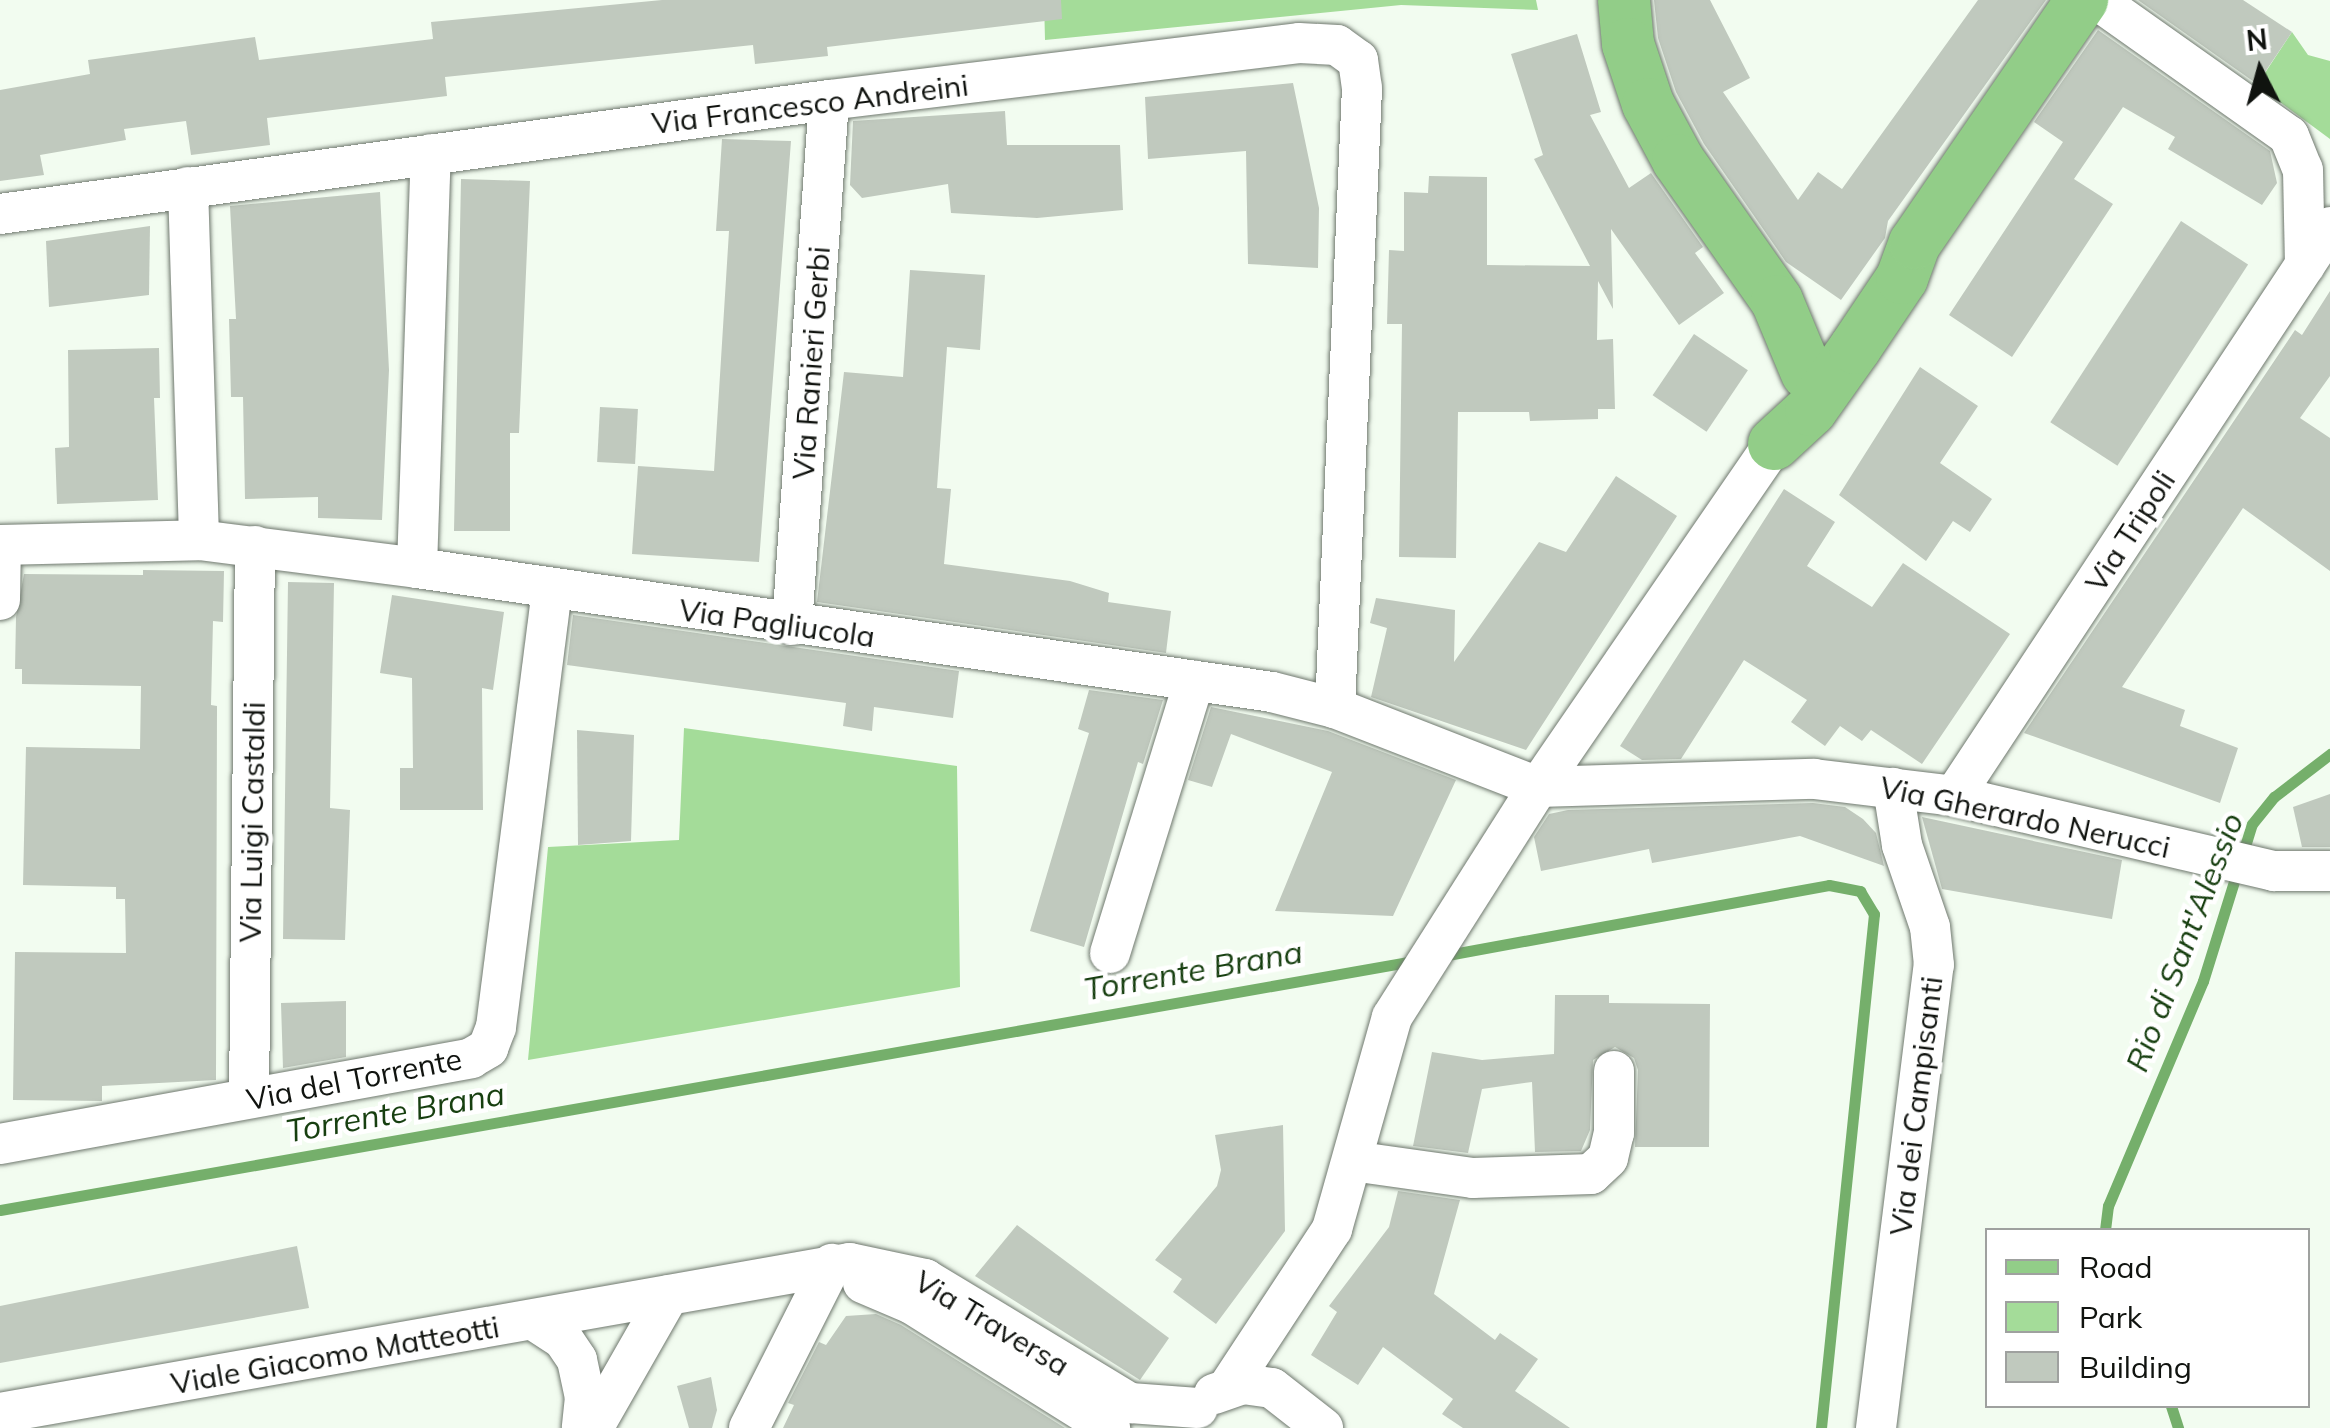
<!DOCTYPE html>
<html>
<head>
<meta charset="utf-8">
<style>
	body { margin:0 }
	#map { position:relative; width:2330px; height:1428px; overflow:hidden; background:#f2fcf0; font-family:Mulish,sans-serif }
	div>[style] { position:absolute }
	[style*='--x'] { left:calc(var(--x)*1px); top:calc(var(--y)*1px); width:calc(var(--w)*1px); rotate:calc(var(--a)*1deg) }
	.green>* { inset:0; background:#a4dc99 }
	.stream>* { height:11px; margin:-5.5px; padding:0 5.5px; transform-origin:5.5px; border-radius:5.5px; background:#75af6b }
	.building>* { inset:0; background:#c0c9be; transform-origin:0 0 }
	.roads { filter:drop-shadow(0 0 2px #6f786e) drop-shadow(0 0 2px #6f786e) }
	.minor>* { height:40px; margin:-20px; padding:0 20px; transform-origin:20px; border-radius:20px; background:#fff }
	.major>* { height:52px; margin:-26px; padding:0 26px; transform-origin:26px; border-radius:26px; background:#92cd88 }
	span { translate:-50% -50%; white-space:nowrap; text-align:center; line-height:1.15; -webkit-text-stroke:9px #fff; paint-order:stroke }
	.street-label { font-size:30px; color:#10130f }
	.water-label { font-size:32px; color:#173f10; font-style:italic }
	.legend { position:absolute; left:1985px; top:1228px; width:325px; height:180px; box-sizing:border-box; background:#fff; border:2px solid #9fa19f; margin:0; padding:12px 18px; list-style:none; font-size:30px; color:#10130f }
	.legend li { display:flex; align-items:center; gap:20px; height:50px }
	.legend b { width:50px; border:2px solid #9fa19f }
	.north { position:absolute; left:2210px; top:20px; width:100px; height:100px; -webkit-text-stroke:8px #fff; paint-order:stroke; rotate:354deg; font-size:28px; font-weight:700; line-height:40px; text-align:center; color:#10130f }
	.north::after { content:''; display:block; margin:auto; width:35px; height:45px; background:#10130f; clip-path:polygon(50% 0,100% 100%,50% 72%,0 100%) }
</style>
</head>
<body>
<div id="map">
	<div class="green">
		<div style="clip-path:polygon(1044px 0,1536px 0,1538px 10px,1401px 5px,1045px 40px)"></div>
		<div style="clip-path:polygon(2292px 32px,2308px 55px,2330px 61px,2330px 139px,2257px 85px)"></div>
		<div style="clip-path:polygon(684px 728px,957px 766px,960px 987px,528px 1060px,548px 847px,679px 840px)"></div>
	</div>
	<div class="stream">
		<div style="--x:1442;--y:956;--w:393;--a:-10.4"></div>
		<div style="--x:1829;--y:885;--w:32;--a:11"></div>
		<div style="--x:1860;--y:891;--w:27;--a:59"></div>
		<div style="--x:1874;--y:914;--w:517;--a:95.89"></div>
		<div style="--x:0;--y:1210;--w:1436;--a:-9.99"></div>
		<div style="--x:2105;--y:1230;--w:24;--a:-83"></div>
		<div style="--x:2108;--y:1206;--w:244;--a:-67.1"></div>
		<div style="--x:2203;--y:981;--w:164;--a:-72.7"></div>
		<div style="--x:2252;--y:824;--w:35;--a:-51"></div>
		<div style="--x:2274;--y:797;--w:71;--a:-37.5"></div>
		<div style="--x:2171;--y:1406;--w:23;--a:72"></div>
	</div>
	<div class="building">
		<div style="clip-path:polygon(662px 0,1061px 0,1062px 19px,827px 47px,828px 56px,755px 64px,753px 45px,445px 77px,447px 96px,267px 118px,270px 145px,191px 155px,186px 121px,124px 129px,126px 140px,40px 155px,44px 175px,0 181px,0 90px,90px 74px,88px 60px,255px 37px,259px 60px,433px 39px,431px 22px)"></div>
		<div style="clip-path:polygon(1654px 0,1710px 0,1750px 78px,1723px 92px,1798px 200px,1818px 172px,1842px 189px,1978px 0,2046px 0,1888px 221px,1885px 238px,1841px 300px,1786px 262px,1704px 144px,1676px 92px,1658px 38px)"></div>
		<div style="clip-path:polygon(2138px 0,2243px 0,2292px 32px,2257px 84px)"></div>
		<div style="clip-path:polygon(2098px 30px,2270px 151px,2277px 183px,2262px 205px,2168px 149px,2175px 137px,2123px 107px,2074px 179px,2113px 204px,2012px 357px,1949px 315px,2063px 142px,2034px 122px)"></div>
		<div style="clip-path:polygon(1577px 34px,1601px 112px,1590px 115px,1629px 188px,1651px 173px,1703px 247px,1695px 253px,1724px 293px,1679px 325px,1611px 229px,1613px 309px,1598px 281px,1597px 340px,1613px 339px,1615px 409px,1598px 409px,1598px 419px,1530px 421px,1529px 412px,1458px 412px,1456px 558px,1399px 557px,1402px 324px,1387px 324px,1389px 250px,1404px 251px,1404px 192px,1428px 193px,1429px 176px,1487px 177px,1487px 265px,1590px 266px,1534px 159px,1543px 155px,1511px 54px)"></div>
		<div style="clip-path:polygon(1293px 83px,1319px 208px,1318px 268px,1248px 264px,1246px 151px,1148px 159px,1145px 97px)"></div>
		<div style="clip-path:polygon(1005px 111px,1007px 145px,1120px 145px,1123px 210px,1037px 218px,951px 213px,948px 184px,862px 198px,850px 185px,853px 121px)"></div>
		<div style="clip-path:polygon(722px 139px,791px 141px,759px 562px,632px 554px,638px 466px,714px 471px,729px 231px,716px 231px)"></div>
		<div style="clip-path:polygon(461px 179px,530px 181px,519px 433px,510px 433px,510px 531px,454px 531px)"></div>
		<div style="clip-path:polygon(380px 192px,389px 370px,382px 520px,318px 518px,318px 497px,245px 499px,243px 397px,231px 397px,229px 319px,236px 319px,230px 206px)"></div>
		<div style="left:2181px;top:221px;width:80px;height:240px;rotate:33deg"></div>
		<div style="clip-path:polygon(150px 226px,149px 295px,49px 307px,46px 241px)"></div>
		<div style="clip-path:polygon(910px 270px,985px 275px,980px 350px,947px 347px,937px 488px,951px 489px,944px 564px,1070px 581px,1109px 593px,1108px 602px,1171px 611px,1166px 653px,817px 602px,844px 372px,903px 377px)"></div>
		<div style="clip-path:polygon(2330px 291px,2330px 376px,2300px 418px,2330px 438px,2330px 571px,2243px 508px,2122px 687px,2185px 710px,2180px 726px,2238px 748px,2220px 803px,2024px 733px,2295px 330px,2302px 335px)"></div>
		<div style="left:1694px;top:334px;width:65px;height:74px;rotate:34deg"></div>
		<div style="clip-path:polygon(159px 348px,160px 398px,154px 398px,158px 500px,57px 504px,55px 448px,69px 447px,68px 350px)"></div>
		<div style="clip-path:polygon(1920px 367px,1978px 406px,1940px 463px,1992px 499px,1970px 532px,1953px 521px,1926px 561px,1839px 495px)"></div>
		<div style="left:600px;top:407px;width:38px;height:55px;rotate:3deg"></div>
		<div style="clip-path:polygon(1616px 476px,1677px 516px,1526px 750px,1371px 697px,1387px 628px,1370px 623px,1376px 598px,1455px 610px,1454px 662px,1539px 542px,1566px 552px)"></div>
		<div style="clip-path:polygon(1784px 489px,1835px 522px,1807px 566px,1872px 607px,1903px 563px,2010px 634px,1922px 764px,1871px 730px,1862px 741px,1840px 726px,1825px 746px,1791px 722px,1807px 700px,1744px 660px,1681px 759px,1642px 760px,1620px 746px)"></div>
		<div style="clip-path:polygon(143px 570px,224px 571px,223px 622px,213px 621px,211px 705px,217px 706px,216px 1080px,102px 1086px,102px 1101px,13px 1100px,15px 952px,126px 953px,125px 899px,116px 899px,116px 887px,23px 885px,26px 747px,140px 749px,141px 686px,22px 684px,22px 669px,15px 669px,16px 617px,24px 574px,143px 575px)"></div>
		<div style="clip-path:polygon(288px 582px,334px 583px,330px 808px,350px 810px,345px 940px,283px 939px)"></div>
		<div style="clip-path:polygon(392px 595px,504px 612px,493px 690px,482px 688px,483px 810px,400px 810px,400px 768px,413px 768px,412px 678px,380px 673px)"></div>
		<div style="clip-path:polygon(573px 615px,959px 671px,953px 718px,874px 707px,872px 731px,843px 726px,846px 703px,567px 665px)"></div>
		<div style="clip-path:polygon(1089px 690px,1163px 700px,1143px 764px,1138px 762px,1084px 947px,1030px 931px,1089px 733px,1078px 729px)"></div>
		<div style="clip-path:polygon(1211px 707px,1328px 731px,1456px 780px,1393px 916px,1275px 911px,1332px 772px,1231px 734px,1212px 787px,1188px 780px)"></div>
		<div style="clip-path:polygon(577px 730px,634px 735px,631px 841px,578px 845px)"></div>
		<div style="clip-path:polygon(2330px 794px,2330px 847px,2302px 847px,2293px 807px)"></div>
		<div style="clip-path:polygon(1813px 803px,1845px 807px,1863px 819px,1876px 833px,1884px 866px,1800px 836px,1652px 863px,1649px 849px,1541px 871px,1534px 837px,1549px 814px,1568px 810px)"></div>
		<div style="clip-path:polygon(1922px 817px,2122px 860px,2112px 919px,1942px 889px)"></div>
		<div style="clip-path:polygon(1555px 995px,1609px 995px,1609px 1003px,1710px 1004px,1709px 1147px,1635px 1147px,1638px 1070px,1634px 1058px,1615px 1047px,1593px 1060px,1590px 1130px,1581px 1151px,1535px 1152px,1532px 1082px,1482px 1089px,1468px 1153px,1413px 1146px,1432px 1052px,1482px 1060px,1554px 1054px)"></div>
		<div style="clip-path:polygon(346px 1001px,346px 1057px,283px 1068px,281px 1003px)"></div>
		<div style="clip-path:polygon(1283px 1125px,1285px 1231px,1216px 1324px,1173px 1292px,1182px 1279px,1155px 1260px,1217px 1186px,1221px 1170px,1215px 1135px)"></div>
		<div style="clip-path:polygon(1398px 1191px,1460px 1200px,1434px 1294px,1495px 1340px,1500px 1333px,1538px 1359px,1515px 1391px,1570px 1428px,1463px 1428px,1442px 1414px,1453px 1399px,1383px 1347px,1358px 1385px,1311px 1355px,1337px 1312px,1329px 1306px,1389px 1227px)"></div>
		<div style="clip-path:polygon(1017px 1225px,1169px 1338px,1140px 1380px,975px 1276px)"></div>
		<div style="clip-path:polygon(297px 1246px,309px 1308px,0 1363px,0 1306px)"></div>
		<div style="clip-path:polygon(876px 1314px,901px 1325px,1065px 1428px,783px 1428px,794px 1405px,788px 1403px,819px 1342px,826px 1345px,846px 1316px)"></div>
		<div style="clip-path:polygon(711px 1377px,717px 1410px,712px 1428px,689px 1428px,677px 1386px)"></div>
	</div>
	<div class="roads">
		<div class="minor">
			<div style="--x:2097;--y:0;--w:235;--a:35.3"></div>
			<div style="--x:2289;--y:136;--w:37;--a:68"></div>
			<div style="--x:2303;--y:170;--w:95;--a:88.8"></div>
			<div style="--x:188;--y:187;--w:353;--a:88.2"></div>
			<div style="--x:0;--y:214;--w:837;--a:-7.83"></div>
			<div style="--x:829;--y:100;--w:473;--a:-6.9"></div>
			<div style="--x:1299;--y:43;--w:38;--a:3"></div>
			<div style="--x:1337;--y:45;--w:26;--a:36"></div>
			<div style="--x:1358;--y:60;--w:28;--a:82"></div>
			<div style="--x:1362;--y:88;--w:621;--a:92.49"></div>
			<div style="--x:0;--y:545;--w:199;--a:-1.4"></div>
			<div style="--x:199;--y:540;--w:220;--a:7.3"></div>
			<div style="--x:417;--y:568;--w:864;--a:8.25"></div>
			<div style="--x:1272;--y:692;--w:65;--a:14.3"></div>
			<div style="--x:1335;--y:708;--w:218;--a:21.3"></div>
			<div style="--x:1538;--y:787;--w:276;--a:-1.7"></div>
			<div style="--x:1814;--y:779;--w:141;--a:6.9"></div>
			<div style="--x:1954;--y:796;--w:329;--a:13.2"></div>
			<div style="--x:2274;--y:871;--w:56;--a:0"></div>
			<div style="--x:417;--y:568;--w:414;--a:-88.1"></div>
			<div style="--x:0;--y:600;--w:55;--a:-89"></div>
			<div style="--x:792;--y:625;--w:526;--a:-85.97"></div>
			<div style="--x:1954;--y:796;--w:682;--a:-56.54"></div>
			<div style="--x:1110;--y:953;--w:285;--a:-72.8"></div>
			<div style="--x:249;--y:1098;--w:552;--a:-89.38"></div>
			<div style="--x:0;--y:1144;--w:479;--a:-10.3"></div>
			<div style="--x:471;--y:1058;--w:20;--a:-30"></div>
			<div style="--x:488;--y:1048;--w:22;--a:-69"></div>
			<div style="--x:496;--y:1027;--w:439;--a:-82.7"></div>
			<div style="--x:1352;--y:1161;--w:122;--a:8"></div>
			<div style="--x:1473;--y:1178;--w:118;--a:-1.9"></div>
			<div style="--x:1591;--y:1174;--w:23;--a:-43"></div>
			<div style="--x:1608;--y:1158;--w:26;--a:-77"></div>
			<div style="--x:1614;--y:1133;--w:62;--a:-90"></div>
			<div style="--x:863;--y:1283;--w:53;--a:23.2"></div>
			<div style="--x:912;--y:1304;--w:234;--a:32.1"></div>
			<div style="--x:535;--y:1321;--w:33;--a:33"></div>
			<div style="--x:563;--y:1339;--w:25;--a:56"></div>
			<div style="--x:577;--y:1360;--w:38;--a:78"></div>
			<div style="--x:585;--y:1397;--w:31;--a:96"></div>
			<div style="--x:1229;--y:1386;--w:188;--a:-56.7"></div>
			<div style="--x:1332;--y:1229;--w:220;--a:-74.2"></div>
			<div style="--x:1392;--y:1017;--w:272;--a:-57.6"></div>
			<div style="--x:1538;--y:787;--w:416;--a:-55.5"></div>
			<div style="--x:1214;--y:1394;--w:31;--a:-19"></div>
			<div style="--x:1243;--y:1384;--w:29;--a:8"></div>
			<div style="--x:1272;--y:1388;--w:65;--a:38.1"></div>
			<div style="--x:0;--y:1413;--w:863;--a:-10.01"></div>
			<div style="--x:850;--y:1263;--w:77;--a:12"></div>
			<div style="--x:925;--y:1279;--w:240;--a:31.2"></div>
			<div style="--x:1130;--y:1403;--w:68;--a:4.2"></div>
			<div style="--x:593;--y:1428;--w:153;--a:-60.3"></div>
			<div style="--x:749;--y:1428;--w:184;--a:-63.2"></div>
			<div style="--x:1876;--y:1428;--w:467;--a:-82.9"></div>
			<div style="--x:1934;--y:965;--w:38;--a:-96"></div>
			<div style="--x:1930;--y:927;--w:87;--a:-108.9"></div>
			<div style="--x:1902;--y:845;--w:58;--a:-99"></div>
		</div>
		<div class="major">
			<div style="--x:1624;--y:0;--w:44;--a:84.8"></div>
			<div style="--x:1628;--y:44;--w:63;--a:71.6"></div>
			<div style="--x:1648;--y:104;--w:64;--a:61.8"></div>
			<div style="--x:1678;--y:160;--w:172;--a:54.9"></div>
			<div style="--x:1777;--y:301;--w:78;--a:67.4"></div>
			<div style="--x:1774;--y:444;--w:50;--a:-42.6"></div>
			<div style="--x:1811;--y:410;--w:76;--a:-54.6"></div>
			<div style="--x:1855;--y:348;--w:84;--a:-56.1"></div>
			<div style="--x:1902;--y:278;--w:37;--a:-70"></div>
			<div style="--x:1915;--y:243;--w:295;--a:-55.5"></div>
		</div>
	</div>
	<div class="street-label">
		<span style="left:810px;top:104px;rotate:-7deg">Via Francesco Andreini</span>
		<span style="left:811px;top:363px;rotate:-86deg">Via Ranieri Gerbi</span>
		<span style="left:2130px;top:531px;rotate:-57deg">Via Tripoli</span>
		<span style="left:777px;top:623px;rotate:8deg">Via Pagliucola</span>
		<span style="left:2025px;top:817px;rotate:12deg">Via Gherardo Nerucci</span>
		<span style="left:252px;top:822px;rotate:-89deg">Via Luigi Castaldi</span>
		<span style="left:354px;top:1079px;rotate:-11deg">Via del Torrente</span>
		<span style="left:1916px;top:1106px;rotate:-83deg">Via dei Campisanti</span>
		<span style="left:992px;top:1323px;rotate:31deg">Via Traversa</span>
		<span style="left:335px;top:1355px;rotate:-10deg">Viale Giacomo Matteotti</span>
	</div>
	<div class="water-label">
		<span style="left:2184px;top:942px;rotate:-69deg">Rio di Sant'Alessio</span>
		<span style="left:1193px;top:970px;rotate:-10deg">Torrente Brana</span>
		<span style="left:395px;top:1112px;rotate:-10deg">Torrente Brana</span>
	</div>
	<ul class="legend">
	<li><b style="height:12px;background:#92cd88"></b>Road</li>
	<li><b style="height:28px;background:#a4dc99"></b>Park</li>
	<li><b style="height:28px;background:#c0c9be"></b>Building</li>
	</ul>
	<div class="north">N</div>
</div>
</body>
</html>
